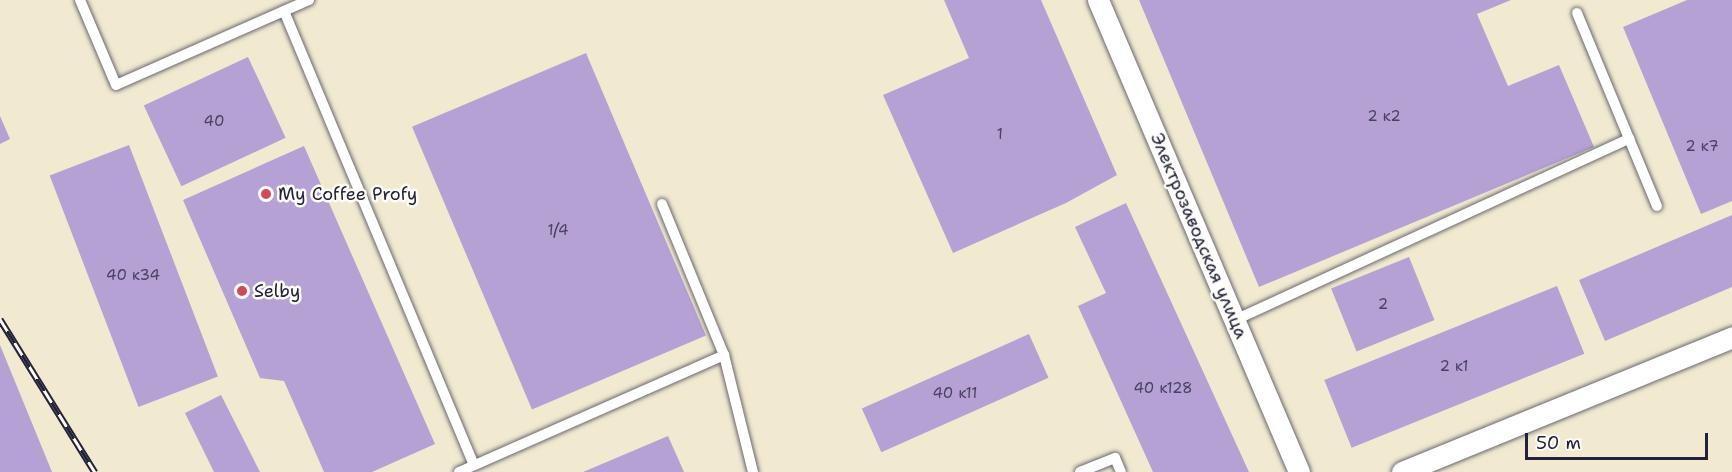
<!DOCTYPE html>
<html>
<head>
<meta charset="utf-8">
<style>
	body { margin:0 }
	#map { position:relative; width:1732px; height:472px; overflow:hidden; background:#f1ead1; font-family:"Shantell Sans",sans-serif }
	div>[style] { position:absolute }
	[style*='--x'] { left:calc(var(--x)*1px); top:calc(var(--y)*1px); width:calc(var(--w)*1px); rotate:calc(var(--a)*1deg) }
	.building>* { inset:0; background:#b5a1d3; transform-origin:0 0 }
	.roads { filter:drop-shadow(0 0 2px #6a6870) drop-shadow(0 0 2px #6a6870) }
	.service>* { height:10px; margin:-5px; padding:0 5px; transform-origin:5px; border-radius:5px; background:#fff }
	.minor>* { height:21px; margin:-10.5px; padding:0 10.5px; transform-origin:10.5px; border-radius:10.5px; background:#fff }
	.rail>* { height:7px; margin-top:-3.5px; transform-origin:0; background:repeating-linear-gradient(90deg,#fdfcf7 0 14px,#22223b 0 28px); box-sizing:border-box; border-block:2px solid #22223b }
	.dots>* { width:16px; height:16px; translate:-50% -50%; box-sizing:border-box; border:3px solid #fdfcf7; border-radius:50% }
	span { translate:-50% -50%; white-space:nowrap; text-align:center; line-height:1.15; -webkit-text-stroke:5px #fdfcf7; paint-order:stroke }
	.number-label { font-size:15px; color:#474261 }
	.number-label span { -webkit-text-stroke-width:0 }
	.poi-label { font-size:18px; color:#22223b }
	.left { translate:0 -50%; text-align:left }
	.street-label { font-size:18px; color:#22223b }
	.scale { position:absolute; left:1525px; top:433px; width:183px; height:27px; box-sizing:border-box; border:3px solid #22223b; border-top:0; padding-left:8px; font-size:18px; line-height:21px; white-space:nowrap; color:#22223b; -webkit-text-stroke:4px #fdfcf7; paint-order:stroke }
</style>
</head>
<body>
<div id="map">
	<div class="building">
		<div style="clip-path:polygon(944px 0,1041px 0,1117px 175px,1066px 203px,953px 253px,883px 95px,969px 58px)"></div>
		<div style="clip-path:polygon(1139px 0,1511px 0,1477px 14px,1508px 86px,1559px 65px,1594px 147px,1259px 287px)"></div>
		<div style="clip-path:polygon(1687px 0,1732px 0,1732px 201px,1701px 214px,1623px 27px)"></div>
		<div style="left:586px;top:53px;width:307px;height:189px;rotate:67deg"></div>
		<div style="left:248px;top:57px;width:89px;height:115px;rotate:65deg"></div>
		<div style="clip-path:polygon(0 116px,10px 139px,0 144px)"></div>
		<div style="left:129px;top:145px;width:248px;height:85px;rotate:69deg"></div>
		<div style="clip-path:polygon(304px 146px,435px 444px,372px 472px,324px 472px,284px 381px,260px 378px,183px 200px)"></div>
		<div style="clip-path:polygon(1126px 203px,1249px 472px,1153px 472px,1078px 306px,1106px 293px,1075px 227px)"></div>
		<div style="clip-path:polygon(1732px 215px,1732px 287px,1605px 341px,1579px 280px)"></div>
		<div style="left:1409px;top:257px;width:68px;height:84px;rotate:68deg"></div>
		<div style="left:1557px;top:286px;width:73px;height:251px;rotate:68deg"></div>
		<div style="left:1029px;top:334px;width:48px;height:183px;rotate:66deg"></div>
		<div style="clip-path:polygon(0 345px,52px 472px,0 472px)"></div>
		<div style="clip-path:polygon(221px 395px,260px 472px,214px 472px,185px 413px)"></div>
		<div style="clip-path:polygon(668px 436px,684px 472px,583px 472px)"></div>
	</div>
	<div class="roads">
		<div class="service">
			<div style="--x:80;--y:0;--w:92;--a:67"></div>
			<div style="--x:116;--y:85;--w:211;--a:-23.8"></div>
			<div style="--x:284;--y:11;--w:490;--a:67.3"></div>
			<div style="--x:1577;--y:13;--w:209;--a:67.5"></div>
			<div style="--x:662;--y:204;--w:163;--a:67.7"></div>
			<div style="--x:724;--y:355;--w:121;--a:76.1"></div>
			<div style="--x:1235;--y:320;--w:434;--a:-24.7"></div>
			<div style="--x:459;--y:472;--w:290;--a:-23.8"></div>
			<div style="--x:1080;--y:472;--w:38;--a:-22"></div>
			<div style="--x:1115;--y:458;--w:15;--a:67"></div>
		</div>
		<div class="minor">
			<div style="--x:1098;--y:0;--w:513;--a:66.93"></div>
			<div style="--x:1402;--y:472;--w:357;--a:-22.2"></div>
		</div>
	</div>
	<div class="rail">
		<div style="--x:0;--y:319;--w:180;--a:58.2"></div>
	</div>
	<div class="dots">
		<div style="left:266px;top:194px;background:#d1495b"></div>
		<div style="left:242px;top:291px;background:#d1495b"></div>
	</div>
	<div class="number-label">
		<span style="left:1384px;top:117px">2 к2</span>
		<span style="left:214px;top:122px">40</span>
		<span style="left:1000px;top:135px">1</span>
		<span style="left:1702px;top:147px">2 к7</span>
		<span style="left:558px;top:231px">1/4</span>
		<span style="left:133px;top:276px">40 к34</span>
		<span style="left:1383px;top:305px">2</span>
		<span style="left:1454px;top:367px">2 к1</span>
		<span style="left:1163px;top:389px">40 к128</span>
		<span style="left:955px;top:394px">40 к11</span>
	</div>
	<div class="poi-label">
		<span class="left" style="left:278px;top:194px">My Coffee Profy</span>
		<span class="left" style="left:254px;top:291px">Selby</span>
	</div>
	<div class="street-label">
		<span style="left:1199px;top:236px;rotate:67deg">Электрозаводская улица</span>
	</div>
	<div class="scale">50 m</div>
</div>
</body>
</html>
